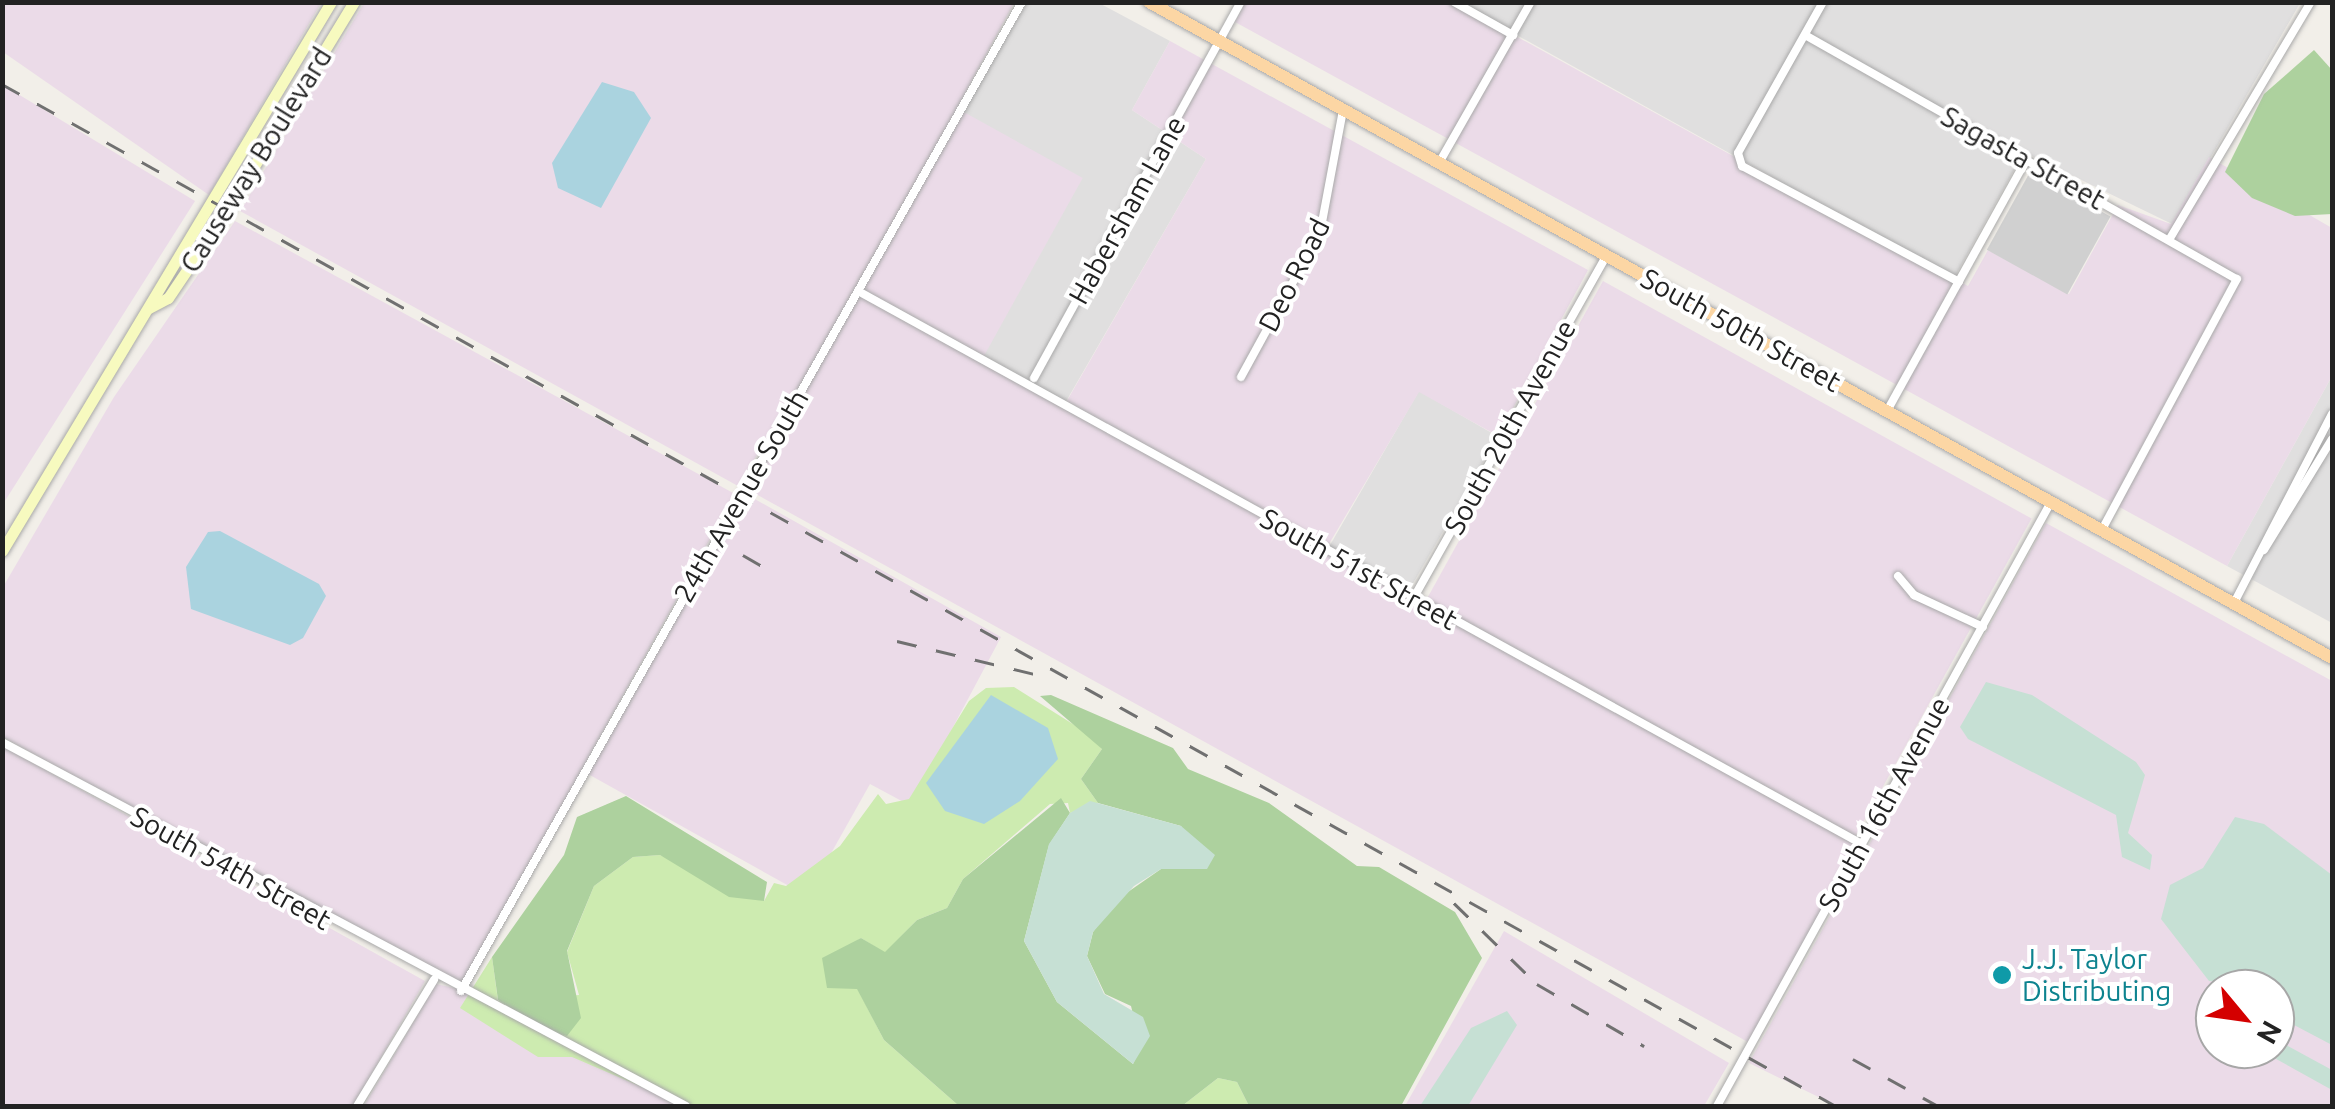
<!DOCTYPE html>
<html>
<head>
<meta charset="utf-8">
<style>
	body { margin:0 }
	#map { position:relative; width:2335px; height:1109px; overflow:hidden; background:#f2efe9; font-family:Ubuntu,sans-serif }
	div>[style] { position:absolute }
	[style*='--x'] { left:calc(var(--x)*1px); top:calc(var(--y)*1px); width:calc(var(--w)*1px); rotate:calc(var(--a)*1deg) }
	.residential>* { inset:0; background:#e0dfdf; transform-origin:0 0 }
	.industrial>* { inset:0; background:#ebdbe8; transform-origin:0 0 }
	.religious>* { inset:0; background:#d0d0d0; transform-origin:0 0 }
	.grass>* { inset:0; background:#cdebb0 }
	.forest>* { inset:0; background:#add19e }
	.wetland>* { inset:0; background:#c6e0d4 }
	.water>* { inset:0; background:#aad3df }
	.roads { filter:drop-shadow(0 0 2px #a9a9a9) drop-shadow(0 0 2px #a9a9a9) }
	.minor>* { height:8px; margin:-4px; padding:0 4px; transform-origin:4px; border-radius:4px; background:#fff }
	.secondary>* { height:11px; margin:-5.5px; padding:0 5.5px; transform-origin:5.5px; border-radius:5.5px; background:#f7fabf }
	.primary>* { height:12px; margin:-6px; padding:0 6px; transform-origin:6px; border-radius:6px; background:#fcd6a4 }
	.rail>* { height:2.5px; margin-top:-1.25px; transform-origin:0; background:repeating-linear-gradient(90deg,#707070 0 20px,transparent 0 40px) }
	.dots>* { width:28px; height:28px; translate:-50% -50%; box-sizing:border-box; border:5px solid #fff; border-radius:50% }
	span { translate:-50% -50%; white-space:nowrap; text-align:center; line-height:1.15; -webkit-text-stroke:8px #fff; paint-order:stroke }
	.street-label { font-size:28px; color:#222 }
	.culture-label { font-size:28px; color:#0d838f }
	.left { translate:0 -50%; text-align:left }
	.frame { position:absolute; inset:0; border:5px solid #222; pointer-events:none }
	.north { position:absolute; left:2195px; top:969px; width:100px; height:100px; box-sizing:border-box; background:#fff; border:2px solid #a7a7a7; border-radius:50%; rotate:119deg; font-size:28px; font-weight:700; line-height:40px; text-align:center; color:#222 }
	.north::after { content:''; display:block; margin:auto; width:35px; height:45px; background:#d40000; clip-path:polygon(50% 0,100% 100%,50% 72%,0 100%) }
</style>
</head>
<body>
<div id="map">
	<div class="residential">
		<div style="clip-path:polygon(1027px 3px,1099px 3px,1170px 41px,1132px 110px,1206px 159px,1064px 405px,984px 358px,962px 111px)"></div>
		<div style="clip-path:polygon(1459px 3px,2300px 3px,2172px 224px,2024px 152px,1954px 278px)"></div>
		<div style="clip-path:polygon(2332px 376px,2332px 623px,2227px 566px)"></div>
		<div style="left:1419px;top:391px;width:91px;height:183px;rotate:30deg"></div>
	</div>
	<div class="industrial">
		<div style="clip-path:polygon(2px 3px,321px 3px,209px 195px,3px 52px)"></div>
		<div style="clip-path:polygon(364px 3px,1014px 3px,857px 292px,738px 486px,240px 211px)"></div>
		<div style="clip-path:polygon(1245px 3px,1456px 3px,1968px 286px,1988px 250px,2069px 294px,2118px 205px,2171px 224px,2209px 157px,2332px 228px,2332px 376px,2227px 566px,1235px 22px)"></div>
		<div style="clip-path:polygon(1170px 41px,1588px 270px,1498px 436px,1419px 392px,1326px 549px,1860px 845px,1748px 1042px,745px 488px,860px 295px,1064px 406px,1206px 159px,1132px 110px)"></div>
		<div style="clip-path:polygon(3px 85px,195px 201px,3px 504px)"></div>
		<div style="left:962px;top:111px;width:138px;height:204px;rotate:29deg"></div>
		<div style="clip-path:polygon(235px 221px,735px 494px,463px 983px,437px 977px,3px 737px,3px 587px,114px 397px)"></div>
		<div style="left:1603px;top:281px;width:490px;height:367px;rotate:29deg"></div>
		<div style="clip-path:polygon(744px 493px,1001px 637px,911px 806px,870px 784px,807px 896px,588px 774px)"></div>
		<div style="clip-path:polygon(evenodd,2046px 523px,2332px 681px,2332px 1106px,1837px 1106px,1749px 1063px,2046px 523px,2215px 989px,2275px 989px,2275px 1049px,2215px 1049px,2215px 989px)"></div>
		<div style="clip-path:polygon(2px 746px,425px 981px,353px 1106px,3px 1106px)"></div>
		<div style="clip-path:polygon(1504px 931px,1729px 1063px,1704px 1106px,1405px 1106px)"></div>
		<div style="clip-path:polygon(436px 984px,478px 993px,704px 1091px,696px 1106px,364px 1106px)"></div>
	</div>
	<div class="religious">
		<div style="left:2030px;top:172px;width:92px;height:89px;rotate:29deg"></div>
	</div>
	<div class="grass">
		<div style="clip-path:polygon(1014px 687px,1095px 738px,1102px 749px,1081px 779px,1098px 803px,1070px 813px,1068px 803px,1050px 804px,963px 879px,947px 908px,917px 920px,885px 953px,861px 938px,839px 953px,884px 1040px,959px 1106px,686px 1106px,572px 1057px,538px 1057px,460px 1008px,492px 957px,498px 1001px,579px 995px,567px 952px,594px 886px,633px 857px,660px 855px,764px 901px,774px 883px,786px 886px,840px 846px,878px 794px,886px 804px,909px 799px,969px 701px,986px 688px)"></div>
		<div style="clip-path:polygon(1218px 1078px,1237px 1082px,1249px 1106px,1182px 1106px)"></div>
	</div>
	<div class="forest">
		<div style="clip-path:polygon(2314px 50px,2332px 70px,2332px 214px,2295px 216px,2252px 198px,2225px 172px,2264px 94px)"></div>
		<div style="clip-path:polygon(1051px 695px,1173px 748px,1188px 769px,1269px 803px,1357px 866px,1379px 867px,1455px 912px,1482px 958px,1401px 1106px,1249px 1106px,1237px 1082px,1218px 1078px,1182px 1106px,959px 1106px,884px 1040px,857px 989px,827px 988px,822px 958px,861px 938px,885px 952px,917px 920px,947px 908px,963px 879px,1061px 798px,1070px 813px,1049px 845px,1024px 941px,1057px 1002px,1133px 1064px,1141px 1046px,1131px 1006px,1105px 994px,1087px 956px,1093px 932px,1115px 901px,1161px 869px,1207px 869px,1181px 826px,1098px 803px,1081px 779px,1102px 749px,1040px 696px)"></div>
		<div style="clip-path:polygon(626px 796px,767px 882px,764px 901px,729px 897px,660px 855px,633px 857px,594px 886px,567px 951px,581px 1018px,567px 1036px,545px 1029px,498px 1000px,492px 957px,564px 855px,577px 817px)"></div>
	</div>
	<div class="wetland">
		<div style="clip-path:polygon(1986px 682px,2032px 695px,2136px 762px,2145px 775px,2128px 833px,2152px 855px,2150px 870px,2122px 857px,2116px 815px,1968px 739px,1960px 727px)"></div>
		<div style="clip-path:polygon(1090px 801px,1181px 826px,1215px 855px,1207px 869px,1161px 869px,1134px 886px,1093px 932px,1087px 956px,1104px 994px,1143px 1017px,1150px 1036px,1133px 1064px,1057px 1002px,1024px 941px,1049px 844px,1070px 813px)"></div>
		<div style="clip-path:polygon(2235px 817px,2264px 824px,2332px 875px,2332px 1045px,2275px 1015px,2275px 989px,2209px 981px,2161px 919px,2170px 885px,2203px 868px)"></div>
		<div style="clip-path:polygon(1507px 1011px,1517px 1025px,1468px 1106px,1420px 1106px,1471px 1028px)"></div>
		<div style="clip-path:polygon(2275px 1039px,2332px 1070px,2332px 1090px,2258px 1049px,2275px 1049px)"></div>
	</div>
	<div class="water">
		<div style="clip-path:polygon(602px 82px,634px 92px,651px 118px,601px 208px,558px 188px,552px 163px)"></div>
		<div style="clip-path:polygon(220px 531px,319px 584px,326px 596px,303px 638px,290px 645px,191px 609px,186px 567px,208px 532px)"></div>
		<div style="clip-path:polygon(991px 695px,1048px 728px,1058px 759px,1020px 801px,984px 824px,945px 811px,926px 783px)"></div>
	</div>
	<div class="roads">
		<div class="minor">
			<div style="--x:1454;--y:2;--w:68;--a:29.2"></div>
			<div style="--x:1823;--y:2;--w:173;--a:119.4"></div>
			<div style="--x:1738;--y:153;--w:14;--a:73"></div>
			<div style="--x:1742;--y:166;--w:246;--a:28.1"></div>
			<div style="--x:1805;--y:35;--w:496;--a:29.5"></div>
			<div style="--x:2237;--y:279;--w:285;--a:118.3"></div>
			<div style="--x:1439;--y:163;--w:185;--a:-60.3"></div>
			<div style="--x:2169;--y:240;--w:277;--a:-59.2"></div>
			<div style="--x:858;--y:291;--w:1146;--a:28.85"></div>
			<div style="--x:1241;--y:377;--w:164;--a:-61.3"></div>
			<div style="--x:1320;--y:233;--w:125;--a:-79.4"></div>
			<div style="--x:1034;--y:378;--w:429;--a:-61.2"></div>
			<div style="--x:1887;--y:411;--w:287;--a:-61"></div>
			<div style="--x:2264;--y:550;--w:130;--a:-58.5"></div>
			<div style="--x:1898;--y:576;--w:25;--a:50"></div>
			<div style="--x:1914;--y:595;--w:76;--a:24.9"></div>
			<div style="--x:1413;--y:599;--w:394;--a:-60.6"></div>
			<div style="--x:2234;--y:603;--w:213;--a:-62.6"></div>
			<div style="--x:2;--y:742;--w:775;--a:28.02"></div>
			<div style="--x:461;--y:991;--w:1137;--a:-60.44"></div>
			<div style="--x:357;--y:1106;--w:148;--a:-58.6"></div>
			<div style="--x:1717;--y:1106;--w:690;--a:-61.06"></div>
		</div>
		<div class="secondary">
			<div style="--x:149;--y:308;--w:21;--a:-28"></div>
			<div style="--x:168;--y:298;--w:107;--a:-56"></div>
			<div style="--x:228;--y:209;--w:242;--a:-58.7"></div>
			<div style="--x:2;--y:551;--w:640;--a:-59.07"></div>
		</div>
		<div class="primary">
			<div style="--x:1149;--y:2;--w:1353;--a:29.01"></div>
		</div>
	</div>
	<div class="rail">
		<div style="--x:2;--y:84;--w:2100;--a:29.13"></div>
		<div style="--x:743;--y:555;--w:28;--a:30"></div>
		<div style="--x:897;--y:641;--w:158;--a:13.5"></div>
		<div style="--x:1454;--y:903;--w:116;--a:44.3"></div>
		<div style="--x:1537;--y:984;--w:124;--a:30.1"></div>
		<div style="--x:1853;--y:1059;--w:97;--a:28.9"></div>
	</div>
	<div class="dots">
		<div style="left:2002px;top:975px;background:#0f9aa8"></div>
	</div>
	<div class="street-label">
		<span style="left:2023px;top:158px;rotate:29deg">Sagasta Street</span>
		<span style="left:256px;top:160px;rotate:-58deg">Causeway Boulevard</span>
		<span style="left:1127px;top:210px;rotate:-61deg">Habersham Lane</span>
		<span style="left:1294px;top:275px;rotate:-63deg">Deo Road</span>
		<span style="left:1741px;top:330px;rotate:29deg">South 50th Street</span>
		<span style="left:1510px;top:427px;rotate:-61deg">South 20th Avenue</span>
		<span style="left:741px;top:496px;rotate:-60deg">24th Avenue South</span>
		<span style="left:1359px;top:569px;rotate:29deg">South 51st Street</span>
		<span style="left:1884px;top:804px;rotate:-61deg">South 16th Avenue</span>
		<span style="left:231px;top:868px;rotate:29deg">South 54th Street</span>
	</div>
	<div class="culture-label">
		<span class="left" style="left:2022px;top:975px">J.J. Taylor<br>Distributing</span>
	</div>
	<div class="frame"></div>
	<div class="north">N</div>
</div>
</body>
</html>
